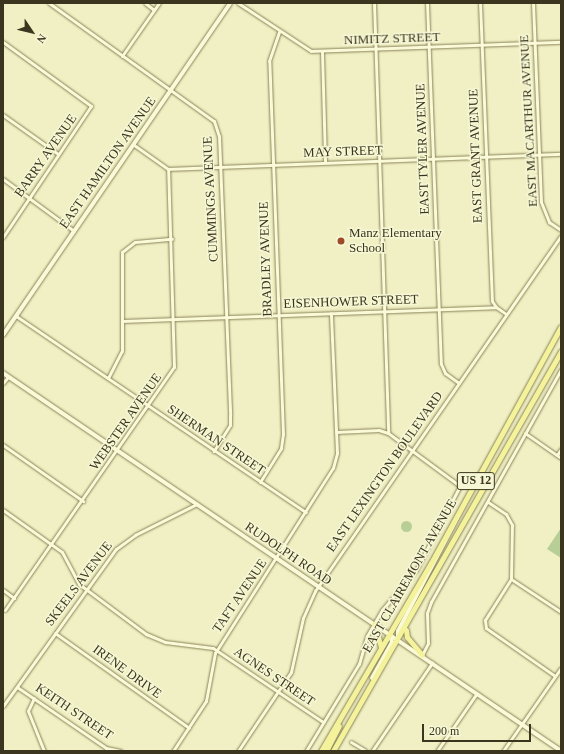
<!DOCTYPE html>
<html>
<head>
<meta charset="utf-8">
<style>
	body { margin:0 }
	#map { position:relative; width:564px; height:754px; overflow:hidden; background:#f0f0c4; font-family:Georgia,serif }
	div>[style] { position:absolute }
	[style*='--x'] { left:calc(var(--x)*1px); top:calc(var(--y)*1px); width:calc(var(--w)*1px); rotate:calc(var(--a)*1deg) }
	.green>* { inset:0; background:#b7ce97 }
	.round { border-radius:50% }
	.roads { filter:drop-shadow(0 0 1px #8b8359) drop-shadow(0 0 1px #8b8359) }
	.minor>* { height:3px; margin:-1.5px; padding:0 1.5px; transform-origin:1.5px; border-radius:1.5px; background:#fafad8 }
	.tertiary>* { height:4px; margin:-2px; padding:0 2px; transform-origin:2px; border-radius:2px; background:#fafad8 }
	.primary>* { height:5px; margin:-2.5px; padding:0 2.5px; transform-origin:2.5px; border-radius:2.5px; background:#f4f39b }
	.dots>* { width:11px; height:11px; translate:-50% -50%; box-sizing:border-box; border:2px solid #f6f7d4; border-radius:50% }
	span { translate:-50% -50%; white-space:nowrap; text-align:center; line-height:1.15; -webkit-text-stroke:3px #f6f7d4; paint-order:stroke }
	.shield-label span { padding:1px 3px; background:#f6f7d4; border:1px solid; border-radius:3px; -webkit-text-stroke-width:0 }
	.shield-label { font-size:12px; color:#3b341e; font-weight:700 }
	.street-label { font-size:13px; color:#3b341e }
	.poi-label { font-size:13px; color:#3b341e }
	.left { translate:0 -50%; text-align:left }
	.frame { position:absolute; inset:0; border:4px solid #3b341e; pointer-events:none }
	.north { position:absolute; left:12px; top:12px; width:40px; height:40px; -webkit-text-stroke:3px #f6f7d4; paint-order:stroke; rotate:125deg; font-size:11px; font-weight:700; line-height:16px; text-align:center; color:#3b341e }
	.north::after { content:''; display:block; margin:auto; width:14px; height:18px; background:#3b341e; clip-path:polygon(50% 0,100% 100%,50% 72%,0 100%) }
	.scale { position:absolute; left:422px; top:724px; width:109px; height:18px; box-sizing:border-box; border:2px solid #3b341e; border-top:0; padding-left:5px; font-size:12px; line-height:14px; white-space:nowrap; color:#3b341e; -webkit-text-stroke:3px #f6f7d4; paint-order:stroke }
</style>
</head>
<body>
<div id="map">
	<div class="green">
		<div class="round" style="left:400.5px;top:520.5px;width:11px;height:11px"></div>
		<div style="clip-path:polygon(561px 528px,561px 558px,547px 549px)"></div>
	</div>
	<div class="roads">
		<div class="minor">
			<div style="--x:49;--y:3;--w:203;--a:35.6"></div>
			<div style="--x:214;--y:121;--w:16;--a:72"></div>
			<div style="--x:219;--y:136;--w:279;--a:87.7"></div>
			<div style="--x:230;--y:415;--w:10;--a:90"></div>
			<div style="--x:230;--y:425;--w:31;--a:122"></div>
			<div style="--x:145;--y:3;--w:11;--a:38"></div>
			<div style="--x:238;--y:3;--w:87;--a:33.3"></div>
			<div style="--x:311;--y:51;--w:250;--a:-2.1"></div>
			<div style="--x:374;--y:3;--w:430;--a:88.1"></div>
			<div style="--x:427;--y:3;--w:361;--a:87.8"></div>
			<div style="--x:441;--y:364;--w:10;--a:66"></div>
			<div style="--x:445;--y:373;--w:17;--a:36"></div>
			<div style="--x:480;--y:3;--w:298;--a:87.7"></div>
			<div style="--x:492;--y:301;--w:7;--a:56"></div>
			<div style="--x:533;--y:3;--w:199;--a:87.7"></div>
			<div style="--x:541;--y:202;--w:22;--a:68"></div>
			<div style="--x:549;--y:222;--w:14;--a:34"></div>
			<div style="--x:3;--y:42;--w:109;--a:36"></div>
			<div style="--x:91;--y:106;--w:158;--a:123.9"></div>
			<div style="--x:322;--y:52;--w:110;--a:88.4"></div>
			<div style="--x:122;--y:56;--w:65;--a:-55.1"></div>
			<div style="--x:3;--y:115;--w:67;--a:35.3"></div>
			<div style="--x:134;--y:145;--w:42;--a:35.2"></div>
			<div style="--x:168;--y:169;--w:393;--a:-2.2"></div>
			<div style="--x:3;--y:179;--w:88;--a:36.2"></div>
			<div style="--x:16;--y:316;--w:350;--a:34.1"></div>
			<div style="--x:122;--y:321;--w:374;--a:-2.1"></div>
			<div style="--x:496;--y:307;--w:12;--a:35"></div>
			<div style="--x:108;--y:378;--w:30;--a:-63"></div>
			<div style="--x:122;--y:351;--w:99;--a:-90"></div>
			<div style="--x:122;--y:252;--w:16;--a:-38"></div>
			<div style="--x:135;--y:242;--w:37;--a:-5"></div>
			<div style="--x:3;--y:383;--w:8;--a:-50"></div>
			<div style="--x:525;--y:433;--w:44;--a:34.8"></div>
			<div style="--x:3;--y:445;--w:98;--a:35"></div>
			<div style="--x:557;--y:455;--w:7;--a:-56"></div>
			<div style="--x:260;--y:482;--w:40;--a:-58"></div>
			<div style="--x:281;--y:448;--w:14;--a:-82"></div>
			<div style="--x:283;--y:434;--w:373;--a:-92.1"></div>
			<div style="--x:269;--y:61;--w:31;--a:-71"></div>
			<div style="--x:488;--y:502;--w:22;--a:34"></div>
			<div style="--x:506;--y:514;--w:13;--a:61"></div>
			<div style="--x:512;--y:525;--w:54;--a:91.1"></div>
			<div style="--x:511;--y:579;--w:60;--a:33.4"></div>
			<div style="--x:3;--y:510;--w:72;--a:35.4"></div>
			<div style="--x:62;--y:552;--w:36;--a:62"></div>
			<div style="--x:79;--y:584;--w:84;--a:36.7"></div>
			<div style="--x:146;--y:634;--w:21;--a:23"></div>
			<div style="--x:165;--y:642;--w:48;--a:7.1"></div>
			<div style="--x:213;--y:648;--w:133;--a:33.9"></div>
			<div style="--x:511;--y:579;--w:49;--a:122.4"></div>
			<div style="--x:485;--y:620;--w:8;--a:83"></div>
			<div style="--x:486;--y:628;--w:84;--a:34.8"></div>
			<div style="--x:3;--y:590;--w:14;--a:36"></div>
			<div style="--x:5;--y:610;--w:296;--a:-55.2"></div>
			<div style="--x:174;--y:367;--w:198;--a:-91.7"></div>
			<div style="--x:55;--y:633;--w:164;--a:35.3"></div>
			<div style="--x:422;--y:655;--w:13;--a:-63"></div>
			<div style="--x:428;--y:643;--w:30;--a:-92"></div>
			<div style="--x:427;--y:613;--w:12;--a:-70"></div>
			<div style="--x:431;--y:602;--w:267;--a:-60.8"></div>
			<div style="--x:17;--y:687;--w:108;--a:34.4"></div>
			<div style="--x:106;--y:748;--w:15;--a:11"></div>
			<div style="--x:34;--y:698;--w:14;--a:115"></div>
			<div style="--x:28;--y:711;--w:43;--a:68.2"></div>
			<div style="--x:3;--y:706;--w:193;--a:-54.3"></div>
			<div style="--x:116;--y:549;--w:24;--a:-36"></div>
			<div style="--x:135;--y:535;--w:69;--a:-26.6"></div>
			<div style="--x:351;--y:742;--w:17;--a:31"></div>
			<div style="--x:173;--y:751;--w:60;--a:-56.6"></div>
			<div style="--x:206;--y:701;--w:49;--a:-79.4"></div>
			<div style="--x:215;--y:653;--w:219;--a:-57.5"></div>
			<div style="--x:333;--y:468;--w:16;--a:-75"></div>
			<div style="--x:337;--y:453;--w:140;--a:-92.5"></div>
			<div style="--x:238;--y:751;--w:95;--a:-56.1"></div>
			<div style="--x:291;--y:672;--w:55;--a:-77.5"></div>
			<div style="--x:303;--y:618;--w:30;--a:-66"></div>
			<div style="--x:315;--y:591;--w:432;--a:-55.3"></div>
			<div style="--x:306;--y:751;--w:102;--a:-58.7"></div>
			<div style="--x:359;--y:664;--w:29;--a:-74"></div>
			<div style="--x:367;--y:636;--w:30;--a:-60"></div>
			<div style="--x:382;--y:610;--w:52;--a:-49.6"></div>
			<div style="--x:416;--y:570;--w:95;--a:-62.4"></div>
			<div style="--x:460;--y:486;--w:89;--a:-143.6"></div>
			<div style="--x:388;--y:433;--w:9;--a:-162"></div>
			<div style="--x:379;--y:430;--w:43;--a:177.3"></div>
			<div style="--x:372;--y:751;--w:107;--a:-55.7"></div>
			<div style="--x:437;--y:751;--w:70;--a:-55.4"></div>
			<div style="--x:503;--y:751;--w:101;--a:-55.1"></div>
		</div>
		<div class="tertiary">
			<div style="--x:3;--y:335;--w:402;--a:-55.6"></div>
			<div style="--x:3;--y:373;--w:674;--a:34.11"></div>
			<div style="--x:398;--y:638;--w:7;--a:-90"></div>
			<div style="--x:398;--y:631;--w:153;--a:-62.4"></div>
			<div style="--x:372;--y:678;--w:41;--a:-60.9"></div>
			<div style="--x:392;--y:642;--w:8;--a:-104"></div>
		</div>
		<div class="primary">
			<div style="--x:374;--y:624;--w:24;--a:73"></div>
			<div style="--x:406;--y:630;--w:7;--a:82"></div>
			<div style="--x:407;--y:637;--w:23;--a:50"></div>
			<div style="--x:321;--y:751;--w:218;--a:-59.7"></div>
			<div style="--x:431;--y:563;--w:269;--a:-61.2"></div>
			<div style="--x:326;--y:751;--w:28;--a:-63"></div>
			<div style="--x:333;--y:751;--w:460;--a:-60.3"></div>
		</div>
	</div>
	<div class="dots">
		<div style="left:341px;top:241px;background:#9c4a27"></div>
	</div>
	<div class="shield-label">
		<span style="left:476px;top:481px">US 12</span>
	</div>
	<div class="street-label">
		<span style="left:392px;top:39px;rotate:-2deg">NIMITZ STREET</span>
		<span style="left:529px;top:121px;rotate:-93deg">EAST MACARTHUR AVENUE</span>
		<span style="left:423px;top:149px;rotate:-92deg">EAST TYLER AVENUE</span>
		<span style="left:343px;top:152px;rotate:-2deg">MAY STREET</span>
		<span style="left:46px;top:156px;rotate:-55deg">BARRY AVENUE</span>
		<span style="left:476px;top:156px;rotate:-92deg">EAST GRANT AVENUE</span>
		<span style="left:108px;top:163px;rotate:-55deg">EAST HAMILTON AVENUE</span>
		<span style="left:211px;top:199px;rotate:-93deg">CUMMINGS AVENUE</span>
		<span style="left:266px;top:259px;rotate:-92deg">BRADLEY AVENUE</span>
		<span style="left:351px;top:302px;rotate:-2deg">EISENHOWER STREET</span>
		<span style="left:126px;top:422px;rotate:-55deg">WEBSTER AVENUE</span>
		<span style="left:216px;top:440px;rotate:34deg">SHERMAN STREET</span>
		<span style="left:385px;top:472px;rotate:-55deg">EAST LEXINGTON BOULEVARD</span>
		<span style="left:288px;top:554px;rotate:34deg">RUDOLPH ROAD</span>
		<span style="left:410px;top:576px;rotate:-60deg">EAST CLAIREMONT AVENUE</span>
		<span style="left:79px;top:584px;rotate:-53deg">SKEELS AVENUE</span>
		<span style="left:240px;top:596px;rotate:-56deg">TAFT AVENUE</span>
		<span style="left:127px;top:672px;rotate:36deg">IRENE DRIVE</span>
		<span style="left:274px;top:677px;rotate:34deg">AGNES STREET</span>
		<span style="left:74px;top:712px;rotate:34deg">KEITH STREET</span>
	</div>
	<div class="poi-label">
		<span class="left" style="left:349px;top:241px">Manz Elementary<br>School</span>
	</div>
	<div class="frame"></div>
	<div class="north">N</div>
	<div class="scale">200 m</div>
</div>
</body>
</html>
